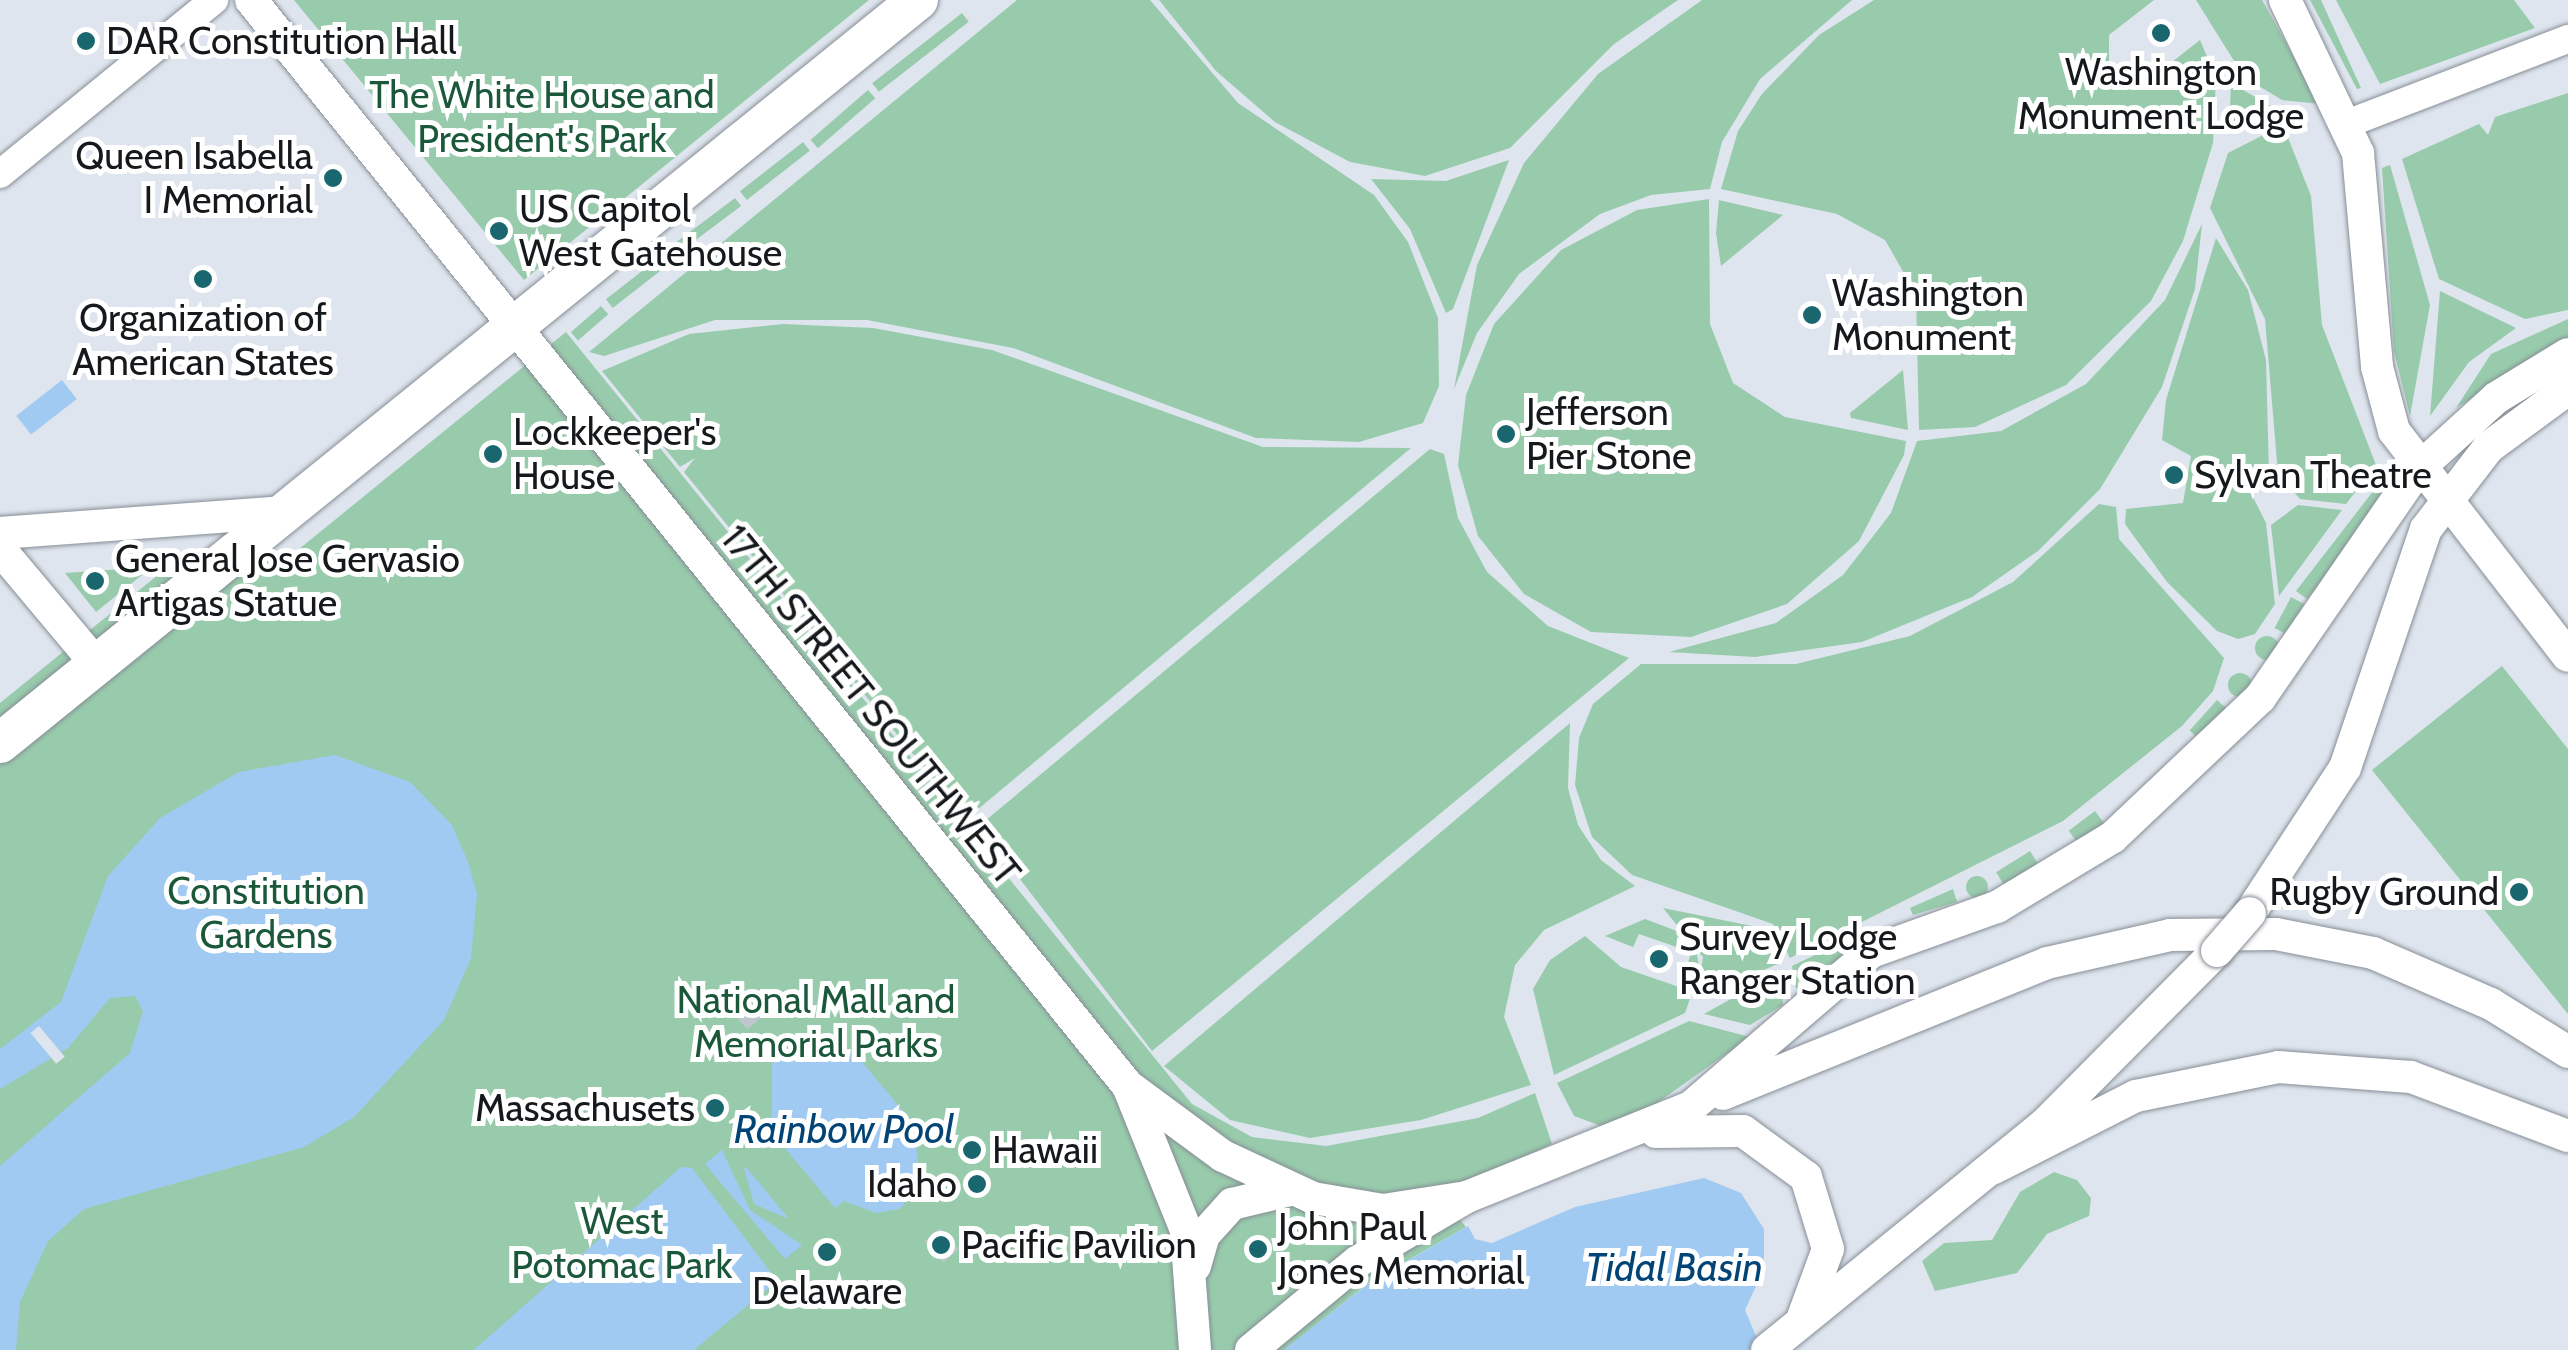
<!DOCTYPE html>
<html>
<head>
<meta charset="utf-8">
<style>
	body { margin:0 }
	#map { position:relative; width:2568px; height:1350px; overflow:hidden; background:#dee5ee; font-family:Cabin,sans-serif }
	div>[style] { position:absolute }
	[style*='--x'] { left:calc(var(--x)*1px); top:calc(var(--y)*1px); width:calc(var(--w)*1px); rotate:calc(var(--a)*1deg) }
	.green>* { inset:0; background:#98cbac; transform-origin:0 0 }
	.round { border-radius:50% }
	.water>* { inset:0; background:#a1caf2; transform-origin:0 0 }
	.pier>* { inset:0; background:#dee5ee; transform-origin:0 0 }
	.minor-tunnel>* { height:28px; margin-top:-14px; transform-origin:0; background:repeating-linear-gradient(90deg,#c0c6ce 0 28px,transparent 0 42px) }
	.roads { filter:drop-shadow(0 0 2px #878e96) drop-shadow(0 0 2px #878e96) }
	.minor>* { height:28px; margin:-14px; padding:0 14px; transform-origin:14px; border-radius:14px; background:#fff }
	.major>* { height:32px; margin:-16px; padding:0 16px; transform-origin:16px; border-radius:16px; background:#fff }
	.highway>* { height:40px; margin:-20px; padding:0 20px; transform-origin:20px; border-radius:20px; background:#fff }
	.bridges { filter:drop-shadow(0 0 2px #878e96) drop-shadow(0 0 2px #878e96) }
	.major-bridge>* { height:32px; margin:-16px; padding:0 16px; transform-origin:16px; border-radius:16px; background:#fff }
	.dots>* { width:28px; height:28px; translate:-50% -50%; box-sizing:border-box; border:5px solid #fff; border-radius:50% }
	span { translate:-50% -50%; white-space:nowrap; text-align:center; line-height:1.15; -webkit-text-stroke:10px #fff; paint-order:stroke }
	.poi-label { font-size:38px; color:#16191c }
	.left { translate:0 -50%; text-align:left }
	.right { translate:-100% -50%; text-align:right }
	.park-label { font-size:38px; color:#1a5839 }
	.street-label { font-size:38px; color:#16191c }
	.water-label { font-size:40px; color:#024475; font-style:italic }
</style>
</head>
<body>
<div id="map">
	<div class="green">
		<div style="clip-path:polygon(294px 0,869px 0,524px 280px)"></div>
		<div style="clip-path:polygon(1017px 0,1150px 0,1238px 103px,1374px 195px,1408px 242px,1438px 318px,1439px 386px,1423px 423px,1359px 442px,1256px 438px,1013px 348px,867px 320px,715px 320px,604px 356px,589px 352px)"></div>
		<div style="clip-path:polygon(1159px 0,1678px 0,1614px 44px,1510px 148px,1425px 176px,1350px 162px,1275px 122px,1216px 71px)"></div>
		<div style="clip-path:polygon(1702px 0,1852px 0,1760px 79px,1722px 142px,1710px 189px,1651px 195px,1600px 214px,1519px 274px,1477px 333px,1454px 389px,1477px 265px,1524px 163px,1598px 74px)"></div>
		<div style="clip-path:polygon(1874px 0,2154px 0,2109px 35px,2109px 76px,2148px 81px,2200px 40px,2216px 78px,2213px 143px,2183px 241px,2151px 301px,2066px 385px,1975px 427px,1919px 430px,1916px 294px,1885px 240px,1837px 214px,1721px 189px,1738px 131px,1762px 94px,1819px 35px)"></div>
		<div style="clip-path:polygon(2196px 0,2262px 0,2320px 104px,2282px 100px,2244px 77px)"></div>
		<div style="clip-path:polygon(2310px 0,2321px 0,2361px 88px,2357px 89px)"></div>
		<div style="clip-path:polygon(2336px 0,2514px 0,2535px 28px,2380px 84px)"></div>
		<div style="left:962px;top:13px;width:11px;height:114px;rotate:52deg"></div>
		<div style="clip-path:polygon(2231px 83px,2276px 109px,2275px 115px,2229px 133px)"></div>
		<div style="left:868px;top:90px;width:11px;height:76px;rotate:49deg"></div>
		<div style="clip-path:polygon(2568px 93px,2568px 310px,2525px 319px,2439px 279px,2402px 159px,2479px 124px,2488px 135px,2495px 117px)"></div>
		<div style="clip-path:polygon(2283px 125px,2311px 196px,2322px 325px,2376px 465px,2346px 504px,2300px 499px,2278px 474px,2265px 319px,2210px 208px,2228px 153px)"></div>
		<div style="left:803px;top:142px;width:11px;height:80px;rotate:52deg"></div>
		<div style="clip-path:polygon(1509px 160px,1453px 309px,1446px 313px,1410px 229px,1371px 179px,1446px 181px)"></div>
		<div style="clip-path:polygon(2390px 165px,2430px 305px,2410px 416px,2394px 351px,2382px 168px)"></div>
		<div style="left:735px;top:198px;width:10px;height:77px;rotate:53deg"></div>
		<div style="clip-path:polygon(1709px 199px,1710px 324px,1733px 383px,1785px 417px,1906px 441px,1904px 455px,1859px 541px,1787px 604px,1691px 637px,1591px 632px,1524px 594px,1478px 536px,1458px 465px,1466px 395px,1494px 324px,1561px 250px,1637px 210px)"></div>
		<div style="clip-path:polygon(1719px 200px,1783px 215px,1721px 266px,1716px 233px)"></div>
		<div style="clip-path:polygon(2202px 224px,2195px 289px,2162px 387px,2100px 489px,2038px 551px,1972px 597px,1862px 642px,1755px 657px,1669px 652px,1776px 623px,1843px 575px,1891px 513px,1917px 441px,2001px 431px,2086px 384px,2165px 300px)"></div>
		<div style="clip-path:polygon(2216px 238px,2248px 290px,2266px 360px,2269px 474px,2253px 497px,2266px 523px,2275px 604px,2255px 634px,2238px 639px,2217px 631px,2167px 582px,2125px 524px,2126px 509px,2183px 503px,2191px 456px,2162px 440px,2166px 400px)"></div>
		<div style="left:669px;top:250px;width:11px;height:80px;rotate:52deg"></div>
		<div style="clip-path:polygon(2440px 291px,2516px 328px,2469px 362px,2430px 416px)"></div>
		<div style="left:601px;top:306px;width:11px;height:40px;rotate:49deg"></div>
		<div style="clip-path:polygon(2568px 319px,2568px 338px,2456px 408px,2491px 354px)"></div>
		<div style="clip-path:polygon(783px 324px,873px 328px,992px 350px,1263px 447px,1411px 448px,971px 815px,960px 812px,684px 472px,695px 458px,680px 467px,602px 371px,689px 334px)"></div>
		<div style="clip-path:polygon(566px 332px,1192px 1104px,1252px 1137px,1326px 1146px,1478px 1118px,1535px 1093px,1552px 1144px,1440px 1195px,1466px 1227px,1370px 1282px,1284px 1350px,0 1350px,0 703px,169px 566px,288px 558px)"></div>
		<div style="clip-path:polygon(1903px 370px,1908px 430px,1851px 418px,1850px 413px)"></div>
		<div style="clip-path:polygon(1430px 449px,1444px 454px,1458px 518px,1487px 572px,1548px 626px,1629px 658px,1152px 1051px,979px 826px)"></div>
		<div style="clip-path:polygon(2374px 490px,2383px 495px,2332px 570px,2307px 599px,2296px 591px)"></div>
		<div style="clip-path:polygon(2099px 504px,2116px 507px,2119px 539px,2224px 658px,2213px 691px,2182px 726px,2063px 821px,1790px 958px,1773px 924px,1632px 875px,1592px 837px,1575px 785px,1579px 738px,1593px 704px,1641px 664px,1796px 664px,1910px 636px,2013px 582px)"></div>
		<div style="clip-path:polygon(2298px 505px,2342px 510px,2279px 596px,2271px 525px)"></div>
		<div style="clip-path:polygon(152px 567px,96px 612px,65px 573px)"></div>
		<div style="left:2291px;top:597px;width:15px;height:35px;rotate:28deg"></div>
		<div class="round" style="left:2255px;top:636px;width:24px;height:24px"></div>
		<div style="clip-path:polygon(2502px 666px,2568px 749px,2568px 1014px,2372px 770px)"></div>
		<div class="round" style="left:2228px;top:673px;width:24px;height:24px"></div>
		<div style="left:2217px;top:700px;width:15px;height:41px;rotate:42deg"></div>
		<div style="clip-path:polygon(1570px 723px,1568px 788px,1578px 825px,1601px 860px,1635px 886px,1544px 930px,1515px 965px,1504px 1017px,1531px 1085px,1421px 1120px,1310px 1138px,1230px 1120px,1164px 1066px)"></div>
		<div style="left:2095px;top:811px;width:15px;height:33px;rotate:53deg"></div>
		<div style="left:2030px;top:851px;width:19px;height:40px;rotate:58deg"></div>
		<div class="round" style="left:1966px;top:876px;width:22px;height:22px"></div>
		<div style="clip-path:polygon(1953px 889px,1957px 902px,1913px 915px,1910px 908px)"></div>
		<div style="clip-path:polygon(1663px 908px,1752px 926px,1780px 963px,1696px 999px,1703px 957px)"></div>
		<div style="clip-path:polygon(1645px 919px,1682px 933px,1697px 955px,1700px 971px,1687px 967px,1691px 952px,1639px 934px,1633px 947px,1605px 936px)"></div>
		<div style="clip-path:polygon(1585px 936px,1621px 967px,1679px 987px,1685px 972px,1698px 976px,1685px 1013px,1554px 1075px,1533px 989px,1550px 960px)"></div>
		<div style="clip-path:polygon(1848px 939px,1855px 947px,1796px 989px,1792px 966px)"></div>
		<div style="clip-path:polygon(1781px 971px,1783px 1005px,1750px 1025px,1704px 1014px)"></div>
		<div style="clip-path:polygon(1689px 1021px,1750px 1037px,1657px 1103px,1601px 1126px,1574px 1116px,1557px 1083px)"></div>
		<div style="clip-path:polygon(2054px 1172px,2077px 1180px,2091px 1198px,2089px 1216px,2047px 1234px,2017px 1273px,1935px 1291px,1922px 1261px,1944px 1243px,1992px 1240px,2020px 1192px)"></div>
	</div>
	<div class="water">
		<div style="left:62px;top:380px;width:24px;height:58px;rotate:52deg"></div>
		<div style="clip-path:polygon(335px 755px,410px 782px,452px 825px,468px 862px,477px 894px,471px 958px,444px 1020px,354px 1117px,304px 1147px,84px 1209px,48px 1241px,20px 1302px,16px 1350px,0 1350px,0 1166px,130px 1053px,143px 1011px,135px 996px,110px 998px,68px 1048px,0 1089px,0 1049px,61px 1002px,108px 876px,160px 818px,239px 772px)"></div>
		<div style="clip-path:polygon(803px 1044px,844px 1056px,852px 1050px,923px 1135px,916px 1142px,920px 1182px,900px 1209px,876px 1213px,844px 1201px,835px 1208px,764px 1123px,772px 1116px,772px 1063px)"></div>
		<div style="clip-path:polygon(722px 1150px,750px 1210px,802px 1245px,785px 1259px,705px 1164px)"></div>
		<div style="clip-path:polygon(681px 1167px,692px 1168px,777px 1281px,694px 1350px,474px 1350px)"></div>
		<div style="clip-path:polygon(744px 1168px,746px 1167px,789px 1219px,754px 1204px)"></div>
		<div style="clip-path:polygon(1704px 1178px,1741px 1193px,1764px 1229px,1764px 1269px,1745px 1310px,1762px 1350px,1284px 1350px,1369px 1283px,1468px 1226px,1475px 1239px,1492px 1243px,1575px 1207px)"></div>
	</div>
	<div class="pier">
		<div style="left:39px;top:1026px;width:40px;height:11px;rotate:50deg"></div>
	</div>
	<div class="minor-tunnel">
		<div style="--x:738;--y:1019;--w:20;--a:-41"></div>
		<div style="--x:934;--y:1252;--w:20;--a:-41"></div>
	</div>
	<div class="roads">
		<div class="minor">
			<div style="--x:2349;--y:123;--w:235;--a:-21"></div>
			<div style="--x:0;--y:174;--w:276;--a:-39.1"></div>
		</div>
		<div class="major">
			<div style="--x:251;--y:0;--w:1396;--a:51.08"></div>
			<div style="--x:1128;--y:1086;--w:118;--a:36.4"></div>
			<div style="--x:1223;--y:1156;--w:99;--a:25"></div>
			<div style="--x:1313;--y:1198;--w:71;--a:9.7"></div>
			<div style="--x:1383;--y:1210;--w:85;--a:-8.8"></div>
			<div style="--x:2285;--y:0;--w:170;--a:64.5"></div>
			<div style="--x:2358;--y:153;--w:215;--a:84.9"></div>
			<div style="--x:2377;--y:367;--w:66;--a:75.1"></div>
			<div style="--x:2394;--y:431;--w:284;--a:52.3"></div>
			<div style="--x:0;--y:533;--w:287;--a:-4.2"></div>
			<div style="--x:0;--y:549;--w:151;--a:50.1"></div>
			<div style="--x:2250;--y:913;--w:173;--a:-56.8"></div>
			<div style="--x:2345;--y:768;--w:252;--a:-71.3"></div>
			<div style="--x:2426;--y:529;--w:103;--a:-52.5"></div>
			<div style="--x:2489;--y:447;--w:98;--a:-36.3"></div>
			<div style="--x:1128;--y:1086;--w:155;--a:68.1"></div>
			<div style="--x:1186;--y:1230;--w:120;--a:85.7"></div>
			<div style="--x:1723;--y:1094;--w:349;--a:-22"></div>
			<div style="--x:2047;--y:963;--w:126;--a:-12.8"></div>
			<div style="--x:2170;--y:935;--w:106;--a:-0.5"></div>
			<div style="--x:2276;--y:934;--w:99;--a:11.1"></div>
			<div style="--x:2373;--y:953;--w:129;--a:23.4"></div>
			<div style="--x:2491;--y:1004;--w:91;--a:31.9"></div>
			<div style="--x:1656;--y:1132;--w:87;--a:-0.7"></div>
			<div style="--x:1743;--y:1131;--w:78;--a:36.1"></div>
			<div style="--x:1806;--y:1177;--w:75;--a:73"></div>
			<div style="--x:1828;--y:1249;--w:72;--a:110.2"></div>
			<div style="--x:1994;--y:1168;--w:159;--a:-26.9"></div>
			<div style="--x:2136;--y:1096;--w:145;--a:-11.5"></div>
			<div style="--x:2278;--y:1067;--w:133;--a:4.3"></div>
			<div style="--x:2411;--y:1077;--w:168;--a:20.6"></div>
			<div style="--x:1195;--y:1266;--w:32;--a:-74"></div>
			<div style="--x:1204;--y:1235;--w:42;--a:-47.9"></div>
			<div style="--x:1232;--y:1204;--w:60;--a:-13.6"></div>
			<div style="--x:1251;--y:1350;--w:138;--a:-39.7"></div>
			<div style="--x:1357;--y:1262;--w:128;--a:-30.6"></div>
			<div style="--x:1467;--y:1197;--w:241;--a:-21.9"></div>
			<div style="--x:1691;--y:1107;--w:238;--a:-40.7"></div>
			<div style="--x:1871;--y:952;--w:134;--a:-19.7"></div>
			<div style="--x:1997;--y:907;--w:135;--a:-31.1"></div>
			<div style="--x:2113;--y:837;--w:202;--a:-43.4"></div>
			<div style="--x:2260;--y:698;--w:277;--a:-55.4"></div>
			<div style="--x:2417;--y:470;--w:107;--a:-42.3"></div>
			<div style="--x:2496;--y:398;--w:84;--a:-31.4"></div>
			<div style="--x:1767;--y:1350;--w:357;--a:-39.1"></div>
			<div style="--x:2044;--y:1125;--w:245;--a:-45.2"></div>
		</div>
		<div class="highway">
			<div style="--x:0;--y:743;--w:1181;--a:-38.99"></div>
		</div>
	</div>
	<div class="bridges">
		<div class="major-bridge">
			<div style="--x:2217;--y:951;--w:50;--a:-49"></div>
		</div>
	</div>
	<div class="dots">
		<div style="left:2161px;top:33px;background:#19666f"></div>
		<div style="left:86px;top:41px;background:#19666f"></div>
		<div style="left:333px;top:178px;background:#19666f"></div>
		<div style="left:499px;top:231px;background:#19666f"></div>
		<div style="left:203px;top:279px;background:#19666f"></div>
		<div style="left:1812px;top:315px;background:#19666f"></div>
		<div style="left:1506px;top:434px;background:#19666f"></div>
		<div style="left:493px;top:454px;background:#19666f"></div>
		<div style="left:2174px;top:475px;background:#19666f"></div>
		<div style="left:95px;top:581px;background:#19666f"></div>
		<div style="left:2519px;top:892px;background:#19666f"></div>
		<div style="left:1659px;top:959px;background:#19666f"></div>
		<div style="left:715px;top:1108px;background:#19666f"></div>
		<div style="left:972px;top:1150px;background:#19666f"></div>
		<div style="left:977px;top:1184px;background:#19666f"></div>
		<div style="left:941px;top:1245px;background:#19666f"></div>
		<div style="left:1258px;top:1249px;background:#19666f"></div>
		<div style="left:827px;top:1252px;background:#19666f"></div>
	</div>
	<div class="poi-label">
		<span class="left" style="left:106px;top:41px">DAR Constitution Hall</span>
		<span style="left:2161px;top:94px">Washington<br>Monument Lodge</span>
		<span class="right" style="left:313px;top:178px">Queen Isabella<br>I Memorial</span>
		<span class="left" style="left:519px;top:231px">US Capitol<br>West Gatehouse</span>
		<span class="left" style="left:1832px;top:315px">Washington<br>Monument</span>
		<span style="left:203px;top:340px">Organization of<br>American States</span>
		<span class="left" style="left:1526px;top:434px">Jefferson<br>Pier Stone</span>
		<span class="left" style="left:513px;top:454px">Lockkeeper's<br>House</span>
		<span class="left" style="left:2194px;top:475px">Sylvan Theatre</span>
		<span class="left" style="left:115px;top:581px">General Jose Gervasio<br>Artigas Statue</span>
		<span class="right" style="left:2499px;top:892px">Rugby Ground</span>
		<span class="left" style="left:1679px;top:959px">Survey Lodge<br>Ranger Station</span>
		<span class="right" style="left:695px;top:1108px">Massachusets</span>
		<span class="left" style="left:992px;top:1150px">Hawaii</span>
		<span class="right" style="left:957px;top:1184px">Idaho</span>
		<span class="left" style="left:1278px;top:1249px">John Paul<br>Jones Memorial</span>
		<span class="left" style="left:961px;top:1245px">Pacific Pavilion</span>
		<span style="left:827px;top:1291px">Delaware</span>
	</div>
	<div class="park-label">
		<span style="left:542px;top:117px">The White House and<br>President's Park</span>
		<span style="left:266px;top:913px">Constitution<br>Gardens</span>
		<span style="left:816px;top:1022px">National Mall and<br>Memorial Parks</span>
		<span style="left:622px;top:1243px">West<br>Potomac Park</span>
	</div>
	<div class="street-label">
		<span style="left:871px;top:705px;rotate:51deg">17TH STREET SOUTHWEST</span>
	</div>
	<div class="water-label">
		<span style="left:844px;top:1129px">Rainbow Pool</span>
		<span style="left:1674px;top:1267px">Tidal Basin</span>
	</div>
</div>
</body>
</html>
